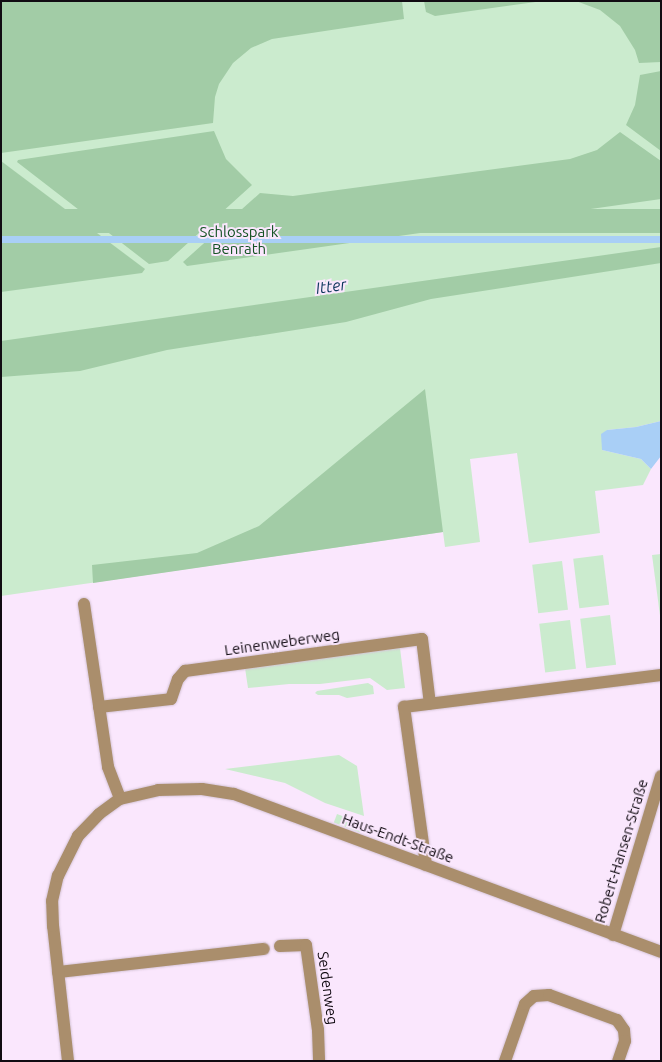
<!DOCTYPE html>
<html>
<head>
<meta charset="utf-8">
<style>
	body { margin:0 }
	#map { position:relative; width:662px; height:1062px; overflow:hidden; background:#fae7fd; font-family:Ubuntu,sans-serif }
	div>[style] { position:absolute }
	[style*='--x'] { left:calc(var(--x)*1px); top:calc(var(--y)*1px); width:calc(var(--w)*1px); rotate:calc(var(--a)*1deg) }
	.green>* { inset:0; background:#cbebce; transform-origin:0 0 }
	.forest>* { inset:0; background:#a2cca6; transform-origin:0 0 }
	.water>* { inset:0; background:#a9cff6; transform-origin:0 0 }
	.roads { filter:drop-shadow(0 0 1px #d5c4d7) drop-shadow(0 0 1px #d5c4d7) }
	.street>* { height:12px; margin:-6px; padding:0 6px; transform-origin:6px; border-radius:6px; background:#aa8e6c }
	span { translate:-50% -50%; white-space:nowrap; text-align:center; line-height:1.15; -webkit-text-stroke:4px #fae7fd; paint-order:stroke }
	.park-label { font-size:15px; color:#155324 }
	.street-label { font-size:15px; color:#110b12 }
	.water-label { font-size:16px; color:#0d365b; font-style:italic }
	.frame { position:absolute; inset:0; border:2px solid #110b12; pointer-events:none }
</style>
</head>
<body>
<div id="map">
	<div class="green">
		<div style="clip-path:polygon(1px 1px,661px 1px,661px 421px,636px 427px,607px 430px,602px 450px,641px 459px,651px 469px,643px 485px,595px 491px,600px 533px,529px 543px,517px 453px,470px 459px,480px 542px,445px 547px,443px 532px,1px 596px)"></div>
		<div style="clip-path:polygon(661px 554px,661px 623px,652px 555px)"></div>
		<div style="left:603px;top:555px;width:50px;height:30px;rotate:83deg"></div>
		<div style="left:562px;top:561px;width:49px;height:30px;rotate:83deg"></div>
		<div style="left:610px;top:615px;width:50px;height:30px;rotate:83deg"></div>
		<div style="left:570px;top:620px;width:49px;height:31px;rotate:83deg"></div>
		<div style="clip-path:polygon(400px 648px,405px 688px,387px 690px,370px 678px,320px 684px,289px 684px,248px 688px,245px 668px)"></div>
		<div style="clip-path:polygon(368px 683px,373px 686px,374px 694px,347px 698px,339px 695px,318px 695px,315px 693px,317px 691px)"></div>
		<div style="clip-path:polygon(339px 755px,357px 766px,364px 816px,325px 803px,285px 783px,225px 769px)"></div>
		<div style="left:337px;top:814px;width:28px;height:9px;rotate:21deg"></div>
	</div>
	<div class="forest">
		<div style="clip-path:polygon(1px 1px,402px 1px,404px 19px,272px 39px,251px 48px,233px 63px,219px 84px,215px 97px,213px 123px,1px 153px)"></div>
		<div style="clip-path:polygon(424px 1px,543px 1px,435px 16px,426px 12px)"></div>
		<div style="clip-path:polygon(576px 1px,661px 1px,661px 62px,639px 63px,635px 50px,620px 26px,600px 10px)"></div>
		<div style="clip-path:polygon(661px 71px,661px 151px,626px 125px,635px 105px,640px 75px)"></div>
		<div style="clip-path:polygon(214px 131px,226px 159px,252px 185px,168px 261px,149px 264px,17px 162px,18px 160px)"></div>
		<div style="clip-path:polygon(620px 132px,661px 161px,661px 199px,187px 266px,183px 262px,260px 193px,293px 196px,570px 159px,597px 150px)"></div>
		<div style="clip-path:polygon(1px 161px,145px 269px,142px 273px,1px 292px)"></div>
		<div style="left:661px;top:209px;width:24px;height:666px;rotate:90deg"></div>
		<div style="clip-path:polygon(661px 247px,661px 263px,431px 299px,346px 322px,167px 350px,80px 371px,1px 377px,1px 341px)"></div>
		<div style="clip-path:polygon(425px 389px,443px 532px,93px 583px,92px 565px,197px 553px,259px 526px)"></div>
	</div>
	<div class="water">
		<div style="left:661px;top:236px;width:7px;height:667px;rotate:90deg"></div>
		<div style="clip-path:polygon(661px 421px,661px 456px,651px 469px,641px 459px,602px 450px,601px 434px,607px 430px,636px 427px)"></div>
	</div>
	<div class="roads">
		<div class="street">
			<div style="--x:84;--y:604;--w:165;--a:81.6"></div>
			<div style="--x:108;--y:767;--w:34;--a:69"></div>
			<div style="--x:99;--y:707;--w:72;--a:-6.3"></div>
			<div style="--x:171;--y:699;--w:21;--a:-71"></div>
			<div style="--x:178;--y:679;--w:11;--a:-49"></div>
			<div style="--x:185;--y:671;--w:239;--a:-7.7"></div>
			<div style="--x:422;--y:639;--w:65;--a:83"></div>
			<div style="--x:426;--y:865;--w:160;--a:-97.9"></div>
			<div style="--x:404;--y:707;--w:259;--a:-7.1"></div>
			<div style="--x:613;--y:935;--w:166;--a:-73.2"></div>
			<div style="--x:280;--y:946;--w:26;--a:-2"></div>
			<div style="--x:306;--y:945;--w:86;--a:82"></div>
			<div style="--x:318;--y:1030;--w:31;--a:88"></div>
			<div style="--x:58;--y:972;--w:207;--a:-6.4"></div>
			<div style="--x:68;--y:1061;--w:136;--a:-96.3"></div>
			<div style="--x:53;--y:926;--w:25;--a:-92"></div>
			<div style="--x:52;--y:901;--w:26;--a:-77"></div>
			<div style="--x:58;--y:876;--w:45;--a:-63.4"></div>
			<div style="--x:78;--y:836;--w:30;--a:-46"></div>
			<div style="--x:99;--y:814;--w:26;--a:-36"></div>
			<div style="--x:120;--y:799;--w:39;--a:-13"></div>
			<div style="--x:158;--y:790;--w:44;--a:-1.3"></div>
			<div style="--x:202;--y:789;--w:32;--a:9"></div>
			<div style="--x:234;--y:794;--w:455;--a:20.3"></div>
			<div style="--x:505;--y:1061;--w:60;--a:-70.7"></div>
			<div style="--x:525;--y:1004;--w:12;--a:-42"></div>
			<div style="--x:534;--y:996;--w:15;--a:-4"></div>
			<div style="--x:549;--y:995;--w:72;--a:20.2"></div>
			<div style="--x:617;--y:1020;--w:12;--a:55"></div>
			<div style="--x:624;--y:1030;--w:11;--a:85"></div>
			<div style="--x:625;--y:1041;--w:21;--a:109"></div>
		</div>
	</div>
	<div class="park-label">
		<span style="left:239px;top:240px">Schlosspark<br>Benrath</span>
	</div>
	<div class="street-label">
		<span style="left:282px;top:642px;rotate:-8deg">Leinenweberweg</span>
		<span style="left:398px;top:838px;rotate:20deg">Haus-Endt-Straße</span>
		<span style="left:621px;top:851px;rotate:-73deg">Robert-Hansen-Straße</span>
		<span style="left:328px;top:988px;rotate:82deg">Seidenweg</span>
	</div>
	<div class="water-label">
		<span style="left:331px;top:286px;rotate:-8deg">Itter</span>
	</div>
	<div class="frame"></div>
</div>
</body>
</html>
